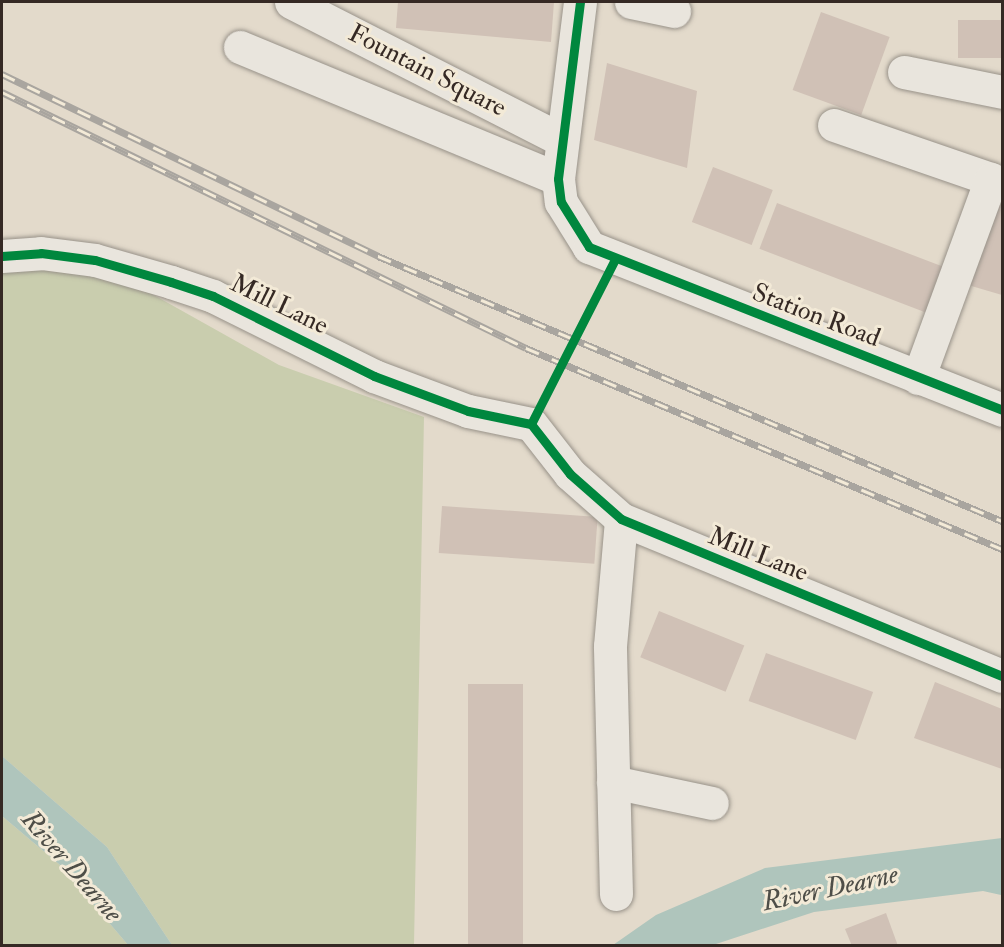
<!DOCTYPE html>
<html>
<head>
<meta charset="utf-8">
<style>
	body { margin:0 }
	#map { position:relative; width:1004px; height:947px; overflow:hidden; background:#e3dacb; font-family:"IM FELL Double Pica",serif }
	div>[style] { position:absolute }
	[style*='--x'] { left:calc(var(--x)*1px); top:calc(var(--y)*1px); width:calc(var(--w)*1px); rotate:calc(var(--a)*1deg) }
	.green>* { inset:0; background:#c9cdae }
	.water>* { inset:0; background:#afc5bc }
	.building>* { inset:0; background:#d0c1b6; transform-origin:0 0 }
	.roads { filter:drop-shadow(0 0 2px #989289) drop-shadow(0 0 2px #989289) }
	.minor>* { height:33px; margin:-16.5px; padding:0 16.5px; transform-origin:16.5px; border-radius:16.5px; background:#e9e5dd }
	.rail>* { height:7px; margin-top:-3.5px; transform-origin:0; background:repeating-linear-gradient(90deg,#f3ead7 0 14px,#a9a59f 0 28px); box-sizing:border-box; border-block:2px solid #a9a59f }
	.cycleway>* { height:9px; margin:-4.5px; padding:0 4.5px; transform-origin:4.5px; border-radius:4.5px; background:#00873e }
	span { translate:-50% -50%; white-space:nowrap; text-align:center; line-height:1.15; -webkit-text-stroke:6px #f3ead7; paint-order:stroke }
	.street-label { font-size:26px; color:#352924 }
	.water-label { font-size:27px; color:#4e4e48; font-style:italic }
	.frame { position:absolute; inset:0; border:3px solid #352924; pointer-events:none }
</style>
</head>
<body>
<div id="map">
	<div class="green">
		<div style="clip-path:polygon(2px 259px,127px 280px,279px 365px,424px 417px,414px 945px,172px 945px,107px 847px,2px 756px)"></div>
		<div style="clip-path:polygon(2px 816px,60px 865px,128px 945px,2px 945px)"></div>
	</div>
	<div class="water">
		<div style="clip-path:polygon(2px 756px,107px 847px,172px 945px,128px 945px,60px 865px,2px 816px)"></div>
		<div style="clip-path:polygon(1002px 838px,1001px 895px,983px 891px,814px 912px,713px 945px,613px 945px,656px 915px,765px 868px)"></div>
	</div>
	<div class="building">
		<div style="clip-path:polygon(398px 2px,554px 2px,551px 42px,396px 28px)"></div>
		<div style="left:821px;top:12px;width:73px;height:83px;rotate:20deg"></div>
		<div style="left:1002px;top:20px;width:38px;height:44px;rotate:90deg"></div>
		<div style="clip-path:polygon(607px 63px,697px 91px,687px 168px,594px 140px)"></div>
		<div style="left:713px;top:167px;width:64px;height:59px;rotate:21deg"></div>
		<div style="left:777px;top:203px;width:183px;height:49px;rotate:21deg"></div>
		<div style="clip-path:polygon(998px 204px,1002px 206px,1002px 295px,968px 285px)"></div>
		<div style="left:442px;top:506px;width:156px;height:47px;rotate:4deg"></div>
		<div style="left:659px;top:611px;width:92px;height:50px;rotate:22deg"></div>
		<div style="left:766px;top:653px;width:114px;height:51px;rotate:20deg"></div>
		<div style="clip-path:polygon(935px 682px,1002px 709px,1002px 769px,914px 738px)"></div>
		<div style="left:523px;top:684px;width:262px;height:55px;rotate:90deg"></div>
		<div style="clip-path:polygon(886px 913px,898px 946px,852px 946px,845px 929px)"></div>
	</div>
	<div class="roads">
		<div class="minor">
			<div style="--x:291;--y:2;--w:304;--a:27"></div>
			<div style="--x:580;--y:2;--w:178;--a:97.1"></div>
			<div style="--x:558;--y:179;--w:23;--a:83"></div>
			<div style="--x:561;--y:202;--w:53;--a:58.1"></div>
			<div style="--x:589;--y:247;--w:444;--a:21.5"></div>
			<div style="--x:631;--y:2;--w:44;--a:11.8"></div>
			<div style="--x:240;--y:47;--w:344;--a:22.5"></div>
			<div style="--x:904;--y:72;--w:100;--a:11.5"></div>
			<div style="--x:834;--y:125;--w:166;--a:19"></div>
			<div style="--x:991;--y:179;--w:212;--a:110.1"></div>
			<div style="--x:2;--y:256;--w:39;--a:-4"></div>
			<div style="--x:41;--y:253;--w:54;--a:7.4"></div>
			<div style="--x:95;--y:260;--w:79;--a:16.1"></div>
			<div style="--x:171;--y:282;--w:44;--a:18.4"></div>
			<div style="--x:213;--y:296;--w:180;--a:26.4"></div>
			<div style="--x:374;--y:376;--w:100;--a:20.4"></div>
			<div style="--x:468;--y:411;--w:64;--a:11.7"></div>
			<div style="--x:531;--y:424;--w:63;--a:52"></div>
			<div style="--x:570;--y:474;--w:68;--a:41.4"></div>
			<div style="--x:621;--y:519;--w:412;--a:22.4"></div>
			<div style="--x:613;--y:782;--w:101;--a:12"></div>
			<div style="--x:616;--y:894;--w:248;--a:-91.4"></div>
			<div style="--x:610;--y:646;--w:127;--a:-85"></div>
		</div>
	</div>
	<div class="rail">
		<div style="--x:2;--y:74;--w:418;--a:25.8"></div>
		<div style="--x:378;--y:256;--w:678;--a:23.01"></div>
		<div style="--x:2;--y:92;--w:583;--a:26.04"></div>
		<div style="--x:526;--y:348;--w:517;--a:22.89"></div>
	</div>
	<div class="cycleway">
		<div style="--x:580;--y:2;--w:178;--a:97.1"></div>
		<div style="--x:558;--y:179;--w:23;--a:83"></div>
		<div style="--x:561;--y:202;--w:53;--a:58.1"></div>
		<div style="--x:589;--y:247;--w:444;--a:21.5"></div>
		<div style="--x:2;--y:256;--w:39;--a:-4"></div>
		<div style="--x:41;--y:253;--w:54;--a:7.4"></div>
		<div style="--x:95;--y:260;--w:79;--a:16.1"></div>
		<div style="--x:171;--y:282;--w:44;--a:18.4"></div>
		<div style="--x:213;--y:296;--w:180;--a:26.4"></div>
		<div style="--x:374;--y:376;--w:100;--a:20.4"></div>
		<div style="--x:468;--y:411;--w:64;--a:11.7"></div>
		<div style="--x:531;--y:424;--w:63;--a:52"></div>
		<div style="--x:570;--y:474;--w:68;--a:41.4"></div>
		<div style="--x:621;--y:519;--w:412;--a:22.4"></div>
		<div style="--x:531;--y:424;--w:183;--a:-63"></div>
	</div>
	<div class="street-label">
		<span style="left:427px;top:71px;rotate:27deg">Fountain Square</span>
		<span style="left:279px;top:305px;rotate:26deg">Mill Lane</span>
		<span style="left:816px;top:316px;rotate:21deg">Station Road</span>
		<span style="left:758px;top:555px;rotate:22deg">Mill Lane</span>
	</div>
	<div class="water-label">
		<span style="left:72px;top:866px;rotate:49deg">River Dearne</span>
		<span style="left:830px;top:888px;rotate:-12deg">River Dearne</span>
	</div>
	<div class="frame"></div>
</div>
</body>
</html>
